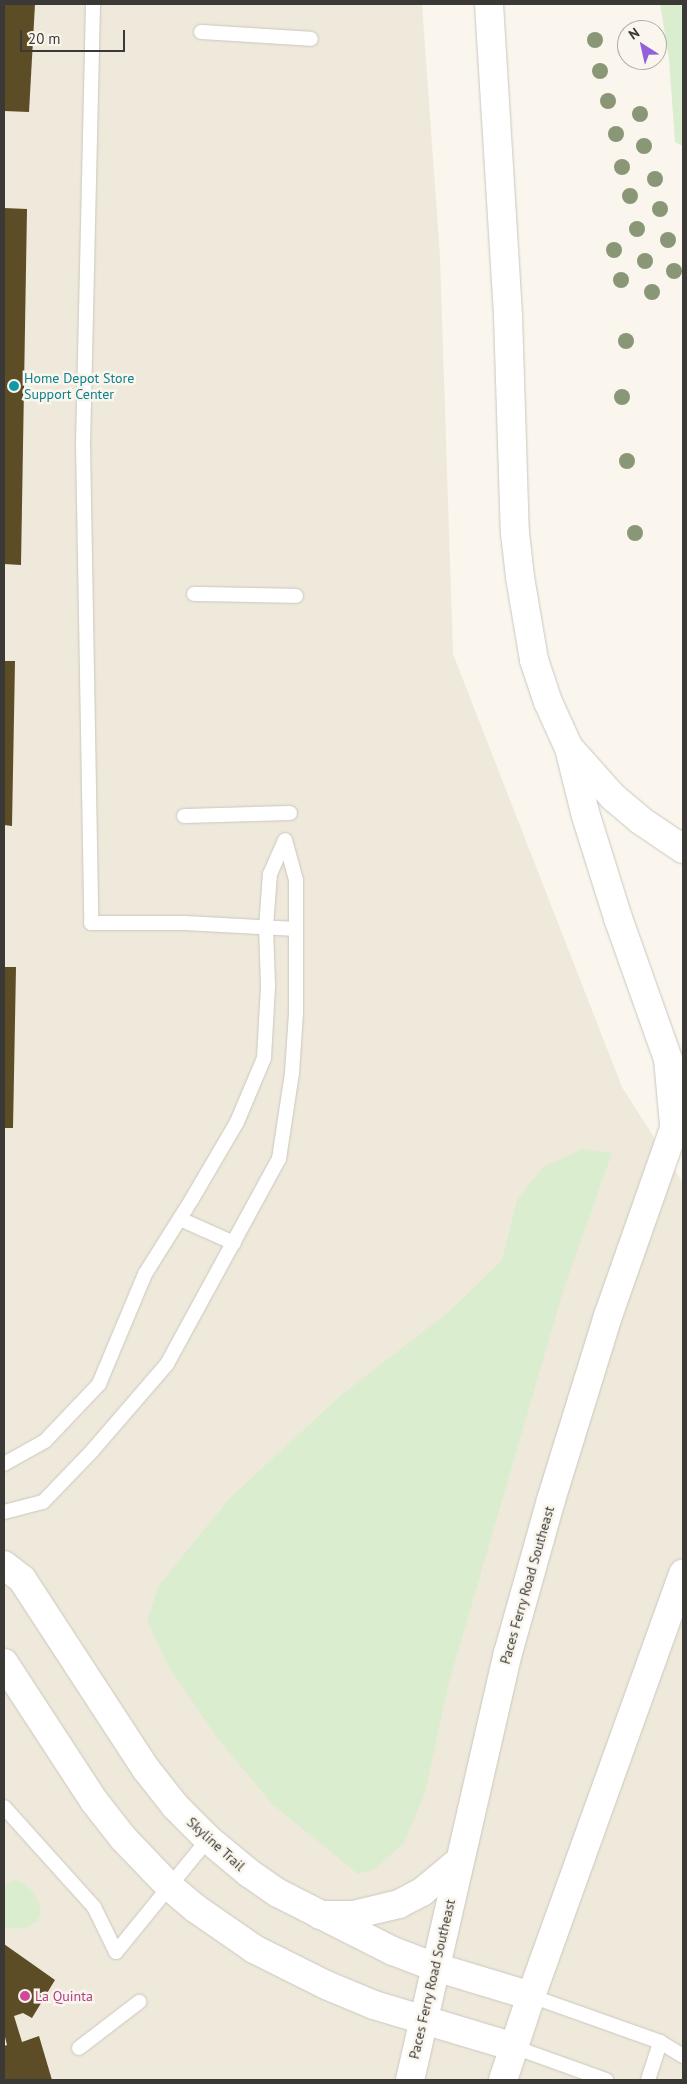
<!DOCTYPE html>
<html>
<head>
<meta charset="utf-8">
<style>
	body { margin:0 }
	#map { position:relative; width:687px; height:2084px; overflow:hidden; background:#faf6ee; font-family:"PT Sans",sans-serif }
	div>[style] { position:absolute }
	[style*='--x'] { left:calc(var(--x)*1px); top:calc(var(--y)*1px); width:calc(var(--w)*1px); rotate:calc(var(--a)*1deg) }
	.built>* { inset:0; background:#efe9db }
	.green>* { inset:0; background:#dbedcf }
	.building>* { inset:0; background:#5d4d27 }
	.roads { filter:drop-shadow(0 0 1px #cac7bf) drop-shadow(0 0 1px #cac7bf) }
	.service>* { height:14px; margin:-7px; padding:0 7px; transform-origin:7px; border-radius:7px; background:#fff }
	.minor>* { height:28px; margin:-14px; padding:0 14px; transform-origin:14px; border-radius:14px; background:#fff }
	.secondary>* { height:28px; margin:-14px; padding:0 14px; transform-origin:14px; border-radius:14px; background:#fff }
	.motorway>* { height:28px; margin:-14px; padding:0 14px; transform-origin:14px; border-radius:14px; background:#fff }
	.trees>* { width:16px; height:16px; margin:-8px; border-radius:50%; background:#899776 }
	.dots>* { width:14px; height:14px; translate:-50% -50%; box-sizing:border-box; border:2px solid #faf6ee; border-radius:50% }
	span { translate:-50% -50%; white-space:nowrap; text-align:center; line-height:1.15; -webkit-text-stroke:5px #faf6ee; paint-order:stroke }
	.culture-label { font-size:14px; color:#0d838f }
	.left { translate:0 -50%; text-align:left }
	.street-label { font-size:14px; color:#3b3936 }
	.hotel-label { font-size:14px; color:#b23c85 }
	.frame { position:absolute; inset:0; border:5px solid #3b3936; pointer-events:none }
	.north { position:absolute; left:617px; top:20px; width:50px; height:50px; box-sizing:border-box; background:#faf6ee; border:1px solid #aeaaa4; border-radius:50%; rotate:325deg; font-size:14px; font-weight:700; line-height:20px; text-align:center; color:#3b3936 }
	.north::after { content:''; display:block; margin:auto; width:18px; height:22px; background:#9161da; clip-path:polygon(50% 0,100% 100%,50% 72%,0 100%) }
	.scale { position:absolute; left:20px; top:30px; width:105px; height:22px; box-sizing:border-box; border:2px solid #3b3936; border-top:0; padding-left:6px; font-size:15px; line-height:18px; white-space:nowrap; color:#3b3936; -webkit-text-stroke:4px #faf6ee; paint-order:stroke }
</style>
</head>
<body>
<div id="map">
	<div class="built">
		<div style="clip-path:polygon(4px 4px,422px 4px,440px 257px,453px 654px,622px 1087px,683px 1183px,683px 2080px,4px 2080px)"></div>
	</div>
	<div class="green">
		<div style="clip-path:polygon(660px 4px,683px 4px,683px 146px,675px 142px,669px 59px)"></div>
		<div style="clip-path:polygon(583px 1149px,612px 1153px,564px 1288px,448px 1686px,425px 1793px,404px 1843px,375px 1869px,358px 1874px,272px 1804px,218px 1739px,168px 1666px,147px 1620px,159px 1585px,230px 1498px,340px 1396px,451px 1310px,502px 1260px,517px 1200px,543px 1167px)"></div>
		<div style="clip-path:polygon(15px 1879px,23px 1883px,33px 1892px,40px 1905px,41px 1914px,37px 1921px,26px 1928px,4px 1928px,4px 1887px)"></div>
	</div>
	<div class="building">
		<div style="clip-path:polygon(4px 4px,35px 4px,29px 112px,4px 111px)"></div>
		<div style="clip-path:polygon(4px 208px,27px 209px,21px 565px,4px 564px)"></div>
		<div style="clip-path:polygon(4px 661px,15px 661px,12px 826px,4px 825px)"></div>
		<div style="clip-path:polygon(4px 967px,16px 967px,13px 1128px,4px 1128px)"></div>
		<div style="clip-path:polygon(4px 1944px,55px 1980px,32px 2018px,23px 2013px,14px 2016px,22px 2042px,39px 2036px,52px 2080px,4px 2080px,4px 2046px,7px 2045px,4px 2033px)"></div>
	</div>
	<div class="roads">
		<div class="service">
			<div style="--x:93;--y:4;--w:440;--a:91.3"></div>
			<div style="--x:83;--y:444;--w:479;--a:89"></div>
			<div style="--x:91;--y:923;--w:94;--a:0"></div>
			<div style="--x:185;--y:923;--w:111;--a:3.1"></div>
			<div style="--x:201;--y:32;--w:110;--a:3.6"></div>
			<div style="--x:194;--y:594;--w:102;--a:1.1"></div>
			<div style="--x:184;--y:816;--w:106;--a:-1.6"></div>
			<div style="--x:180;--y:1219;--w:59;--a:24"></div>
			<div style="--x:4;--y:1464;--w:47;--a:-29.3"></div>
			<div style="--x:45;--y:1441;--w:79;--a:-46.5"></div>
			<div style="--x:99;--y:1384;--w:119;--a:-67.3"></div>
			<div style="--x:145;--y:1274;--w:89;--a:-57.9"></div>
			<div style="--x:192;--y:1199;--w:89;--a:-59.7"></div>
			<div style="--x:237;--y:1122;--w:69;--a:-67.1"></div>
			<div style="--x:264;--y:1058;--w:72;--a:-86.8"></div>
			<div style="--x:268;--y:986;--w:59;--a:-91.9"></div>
			<div style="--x:266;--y:927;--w:53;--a:-85.7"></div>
			<div style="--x:270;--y:874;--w:37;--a:-66"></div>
			<div style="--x:4;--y:1512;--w:40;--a:-14.4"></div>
			<div style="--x:43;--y:1502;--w:71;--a:-46.1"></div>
			<div style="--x:92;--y:1451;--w:115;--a:-49.2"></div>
			<div style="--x:167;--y:1364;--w:234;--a:-61.4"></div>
			<div style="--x:279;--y:1159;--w:87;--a:-81.4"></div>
			<div style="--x:292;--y:1073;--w:61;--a:-86.2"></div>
			<div style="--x:296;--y:1012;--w:132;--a:-90"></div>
			<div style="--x:296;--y:880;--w:41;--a:-105.4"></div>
			<div style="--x:4;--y:1807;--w:135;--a:48"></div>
			<div style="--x:94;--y:1907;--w:50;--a:63.9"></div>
			<div style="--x:116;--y:1952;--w:146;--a:-50.8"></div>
			<div style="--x:531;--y:1996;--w:137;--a:19.6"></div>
			<div style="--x:660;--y:2042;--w:27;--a:31"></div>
			<div style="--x:514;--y:2047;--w:98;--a:19.7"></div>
			<div style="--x:79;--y:2048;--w:76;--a:-37.5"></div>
			<div style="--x:648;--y:2080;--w:40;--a:-72"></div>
		</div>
		<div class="minor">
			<div style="--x:4;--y:1565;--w:23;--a:38"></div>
			<div style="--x:22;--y:1579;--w:227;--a:56.9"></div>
			<div style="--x:146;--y:1769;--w:47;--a:51.9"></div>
			<div style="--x:175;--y:1806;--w:47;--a:45"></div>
			<div style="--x:208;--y:1839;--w:53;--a:39.7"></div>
			<div style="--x:249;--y:1873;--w:35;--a:35"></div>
			<div style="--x:278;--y:1893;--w:129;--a:26.8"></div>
			<div style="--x:393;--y:1951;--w:45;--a:20.9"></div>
			<div style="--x:435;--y:1967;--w:100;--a:16.8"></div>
			<div style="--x:4;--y:1663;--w:165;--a:56.9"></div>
			<div style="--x:94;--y:1801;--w:47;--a:51.9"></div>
			<div style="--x:123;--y:1838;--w:68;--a:46.2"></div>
			<div style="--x:170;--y:1887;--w:33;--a:40"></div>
			<div style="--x:195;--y:1908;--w:72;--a:34.8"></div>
			<div style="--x:254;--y:1949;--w:80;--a:26.6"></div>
			<div style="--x:326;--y:1985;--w:52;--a:22.6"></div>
			<div style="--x:374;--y:2005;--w:146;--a:16.7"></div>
		</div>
		<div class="secondary">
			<div style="--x:320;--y:1915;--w:33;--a:0"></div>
			<div style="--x:353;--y:1915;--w:47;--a:-13.4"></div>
			<div style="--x:399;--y:1904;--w:26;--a:-28"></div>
			<div style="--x:422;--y:1892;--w:47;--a:-39.8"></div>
			<div style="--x:410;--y:2080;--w:438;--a:-77.1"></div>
			<div style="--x:508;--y:1653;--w:159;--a:-74.3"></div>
			<div style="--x:551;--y:1500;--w:193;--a:-72.8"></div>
			<div style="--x:608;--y:1316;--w:226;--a:-70.6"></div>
			<div style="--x:503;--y:2080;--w:89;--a:-71.6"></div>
			<div style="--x:531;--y:1996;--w:449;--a:-70.2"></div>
		</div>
		<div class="motorway">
			<div style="--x:489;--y:4;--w:313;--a:86.5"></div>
			<div style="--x:508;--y:316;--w:217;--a:88.2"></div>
			<div style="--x:515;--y:533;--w:44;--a:83.5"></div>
			<div style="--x:520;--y:577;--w:84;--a:80.4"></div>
			<div style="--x:534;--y:660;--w:44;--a:71.6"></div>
			<div style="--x:548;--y:702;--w:51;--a:65.5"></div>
			<div style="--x:569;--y:748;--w:70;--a:76"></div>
			<div style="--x:586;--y:816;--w:107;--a:72.6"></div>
			<div style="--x:618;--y:918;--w:150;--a:70.5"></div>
			<div style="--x:668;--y:1059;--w:66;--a:84.8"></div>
			<div style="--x:572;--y:751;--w:62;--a:48.3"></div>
			<div style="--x:613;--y:797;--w:35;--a:40"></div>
			<div style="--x:640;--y:820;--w:52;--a:34"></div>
		</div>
	</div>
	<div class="trees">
		<div style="left:595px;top:40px"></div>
		<div style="left:600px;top:71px"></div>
		<div style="left:608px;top:101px"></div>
		<div style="left:640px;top:114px"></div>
		<div style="left:616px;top:134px"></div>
		<div style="left:644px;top:146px"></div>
		<div style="left:622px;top:167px"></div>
		<div style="left:655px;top:179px"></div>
		<div style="left:630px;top:196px"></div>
		<div style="left:660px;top:209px"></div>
		<div style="left:637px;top:229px"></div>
		<div style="left:668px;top:240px"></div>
		<div style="left:614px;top:250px"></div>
		<div style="left:645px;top:261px"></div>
		<div style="left:674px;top:271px"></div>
		<div style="left:621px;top:280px"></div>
		<div style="left:652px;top:292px"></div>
		<div style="left:626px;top:341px"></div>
		<div style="left:622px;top:397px"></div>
		<div style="left:627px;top:461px"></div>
		<div style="left:635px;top:533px"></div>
	</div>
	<div class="dots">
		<div style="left:14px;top:386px;background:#0f9aa8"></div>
		<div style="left:25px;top:1996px;background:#d1479c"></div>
	</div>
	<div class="culture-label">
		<span class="left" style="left:24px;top:386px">Home Depot Store<br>Support Center</span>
	</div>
	<div class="street-label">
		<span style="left:527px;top:1585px;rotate:-74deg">Paces Ferry Road Southeast</span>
		<span style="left:216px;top:1844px;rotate:42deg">Skyline Trail</span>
		<span style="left:432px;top:1979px;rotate:-77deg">Paces Ferry Road Southeast</span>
	</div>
	<div class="hotel-label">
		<span class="left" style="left:35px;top:1996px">La Quinta</span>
	</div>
	<div class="frame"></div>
	<div class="north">N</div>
	<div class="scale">20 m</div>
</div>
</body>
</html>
